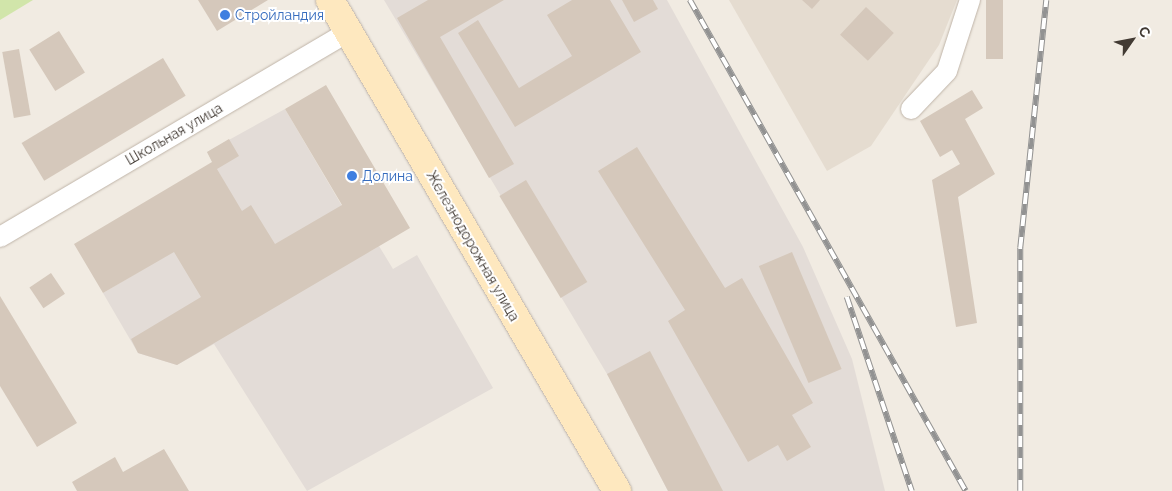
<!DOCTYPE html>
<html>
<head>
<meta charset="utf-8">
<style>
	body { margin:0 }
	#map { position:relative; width:1172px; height:491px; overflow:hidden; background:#f1ebe2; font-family:Raleway,sans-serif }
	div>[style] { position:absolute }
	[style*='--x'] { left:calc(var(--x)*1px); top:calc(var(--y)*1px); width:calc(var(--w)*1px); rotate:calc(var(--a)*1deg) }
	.residential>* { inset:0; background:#e5dcd0 }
	.industrial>* { inset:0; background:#e3dcd7 }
	.green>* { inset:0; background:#d1e5aa }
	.building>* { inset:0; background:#d5c8bb; transform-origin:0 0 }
	.roads { filter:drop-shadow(0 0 1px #bfb4a8) drop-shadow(0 0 1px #bfb4a8) }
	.street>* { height:20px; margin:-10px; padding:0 10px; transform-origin:10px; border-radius:10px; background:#fff }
	.secondary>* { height:28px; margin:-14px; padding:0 14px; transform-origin:14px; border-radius:14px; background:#fee8bf }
	.rail>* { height:5.5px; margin-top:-2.75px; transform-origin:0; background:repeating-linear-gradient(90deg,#fff 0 11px,#929292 0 22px); box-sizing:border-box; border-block:1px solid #929292 }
	.dots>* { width:14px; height:14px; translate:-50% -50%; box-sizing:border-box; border:2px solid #fff; border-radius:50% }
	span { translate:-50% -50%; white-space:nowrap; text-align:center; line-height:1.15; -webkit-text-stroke:4px #fff; paint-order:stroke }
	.shop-label { font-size:14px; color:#366cbe }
	.left { translate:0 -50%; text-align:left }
	.street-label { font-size:14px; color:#423a33 }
	.north { position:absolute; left:1107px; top:15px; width:50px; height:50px; -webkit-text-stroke:4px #fff; paint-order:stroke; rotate:57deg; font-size:14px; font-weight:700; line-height:20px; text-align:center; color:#423a33 }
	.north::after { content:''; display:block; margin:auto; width:18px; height:22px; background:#423a33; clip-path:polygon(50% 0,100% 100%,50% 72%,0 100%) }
</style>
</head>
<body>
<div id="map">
	<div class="residential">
		<div style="clip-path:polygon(729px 0,957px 0,939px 45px,871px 146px,827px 171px)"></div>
	</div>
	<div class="industrial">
		<div style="clip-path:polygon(384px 0,667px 0,803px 247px,852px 359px,885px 491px,668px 491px,607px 374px)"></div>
		<div style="clip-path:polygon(285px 109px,369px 252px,379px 246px,393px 269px,417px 255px,493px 388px,307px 491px,214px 344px,177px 365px,138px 353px,103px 293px,241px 211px,207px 152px)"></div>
	</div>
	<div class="green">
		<div style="clip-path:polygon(0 0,33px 0,0 20px)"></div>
	</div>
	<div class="building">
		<div style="clip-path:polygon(198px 0,268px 0,217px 31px)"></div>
		<div style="clip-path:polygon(428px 0,504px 0,440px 37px,514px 164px,489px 178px,397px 18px)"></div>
		<div style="clip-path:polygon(572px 0,610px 0,641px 52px,515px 127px,458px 33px,478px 20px,519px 88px,572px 56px,547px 15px)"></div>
		<div style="clip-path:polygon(622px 0,653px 0,658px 9px,634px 22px)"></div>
		<div style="clip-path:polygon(802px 0,820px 0,812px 9px)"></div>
		<div style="left:986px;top:0;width:17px;height:59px"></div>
		<div style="left:866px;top:7px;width:38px;height:38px;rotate:43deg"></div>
		<div style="left:59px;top:31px;width:49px;height:35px;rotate:58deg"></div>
		<div style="left:19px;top:49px;width:67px;height:17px;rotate:80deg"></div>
		<div style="left:163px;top:58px;width:44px;height:165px;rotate:59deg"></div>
		<div style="clip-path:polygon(326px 85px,410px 228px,177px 365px,138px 353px,131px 339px,201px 297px,174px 252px,103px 293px,74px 244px,212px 162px,207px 152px,229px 139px,239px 156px,217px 169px,242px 211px,251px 205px,275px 244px,342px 205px,285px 109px)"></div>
		<div style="clip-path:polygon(972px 90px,983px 108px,965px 119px,995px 174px,958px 197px,977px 323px,956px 327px,932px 180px,960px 164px,952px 150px,940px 157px,920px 121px)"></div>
		<div style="clip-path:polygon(637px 147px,725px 288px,742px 278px,813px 403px,792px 415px,811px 447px,787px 461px,778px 445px,748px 462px,668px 321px,685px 310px,598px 171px)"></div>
		<div style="left:526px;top:180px;width:119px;height:31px;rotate:59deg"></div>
		<div style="left:792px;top:252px;width:127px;height:36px;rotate:67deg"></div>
		<div style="left:51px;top:273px;width:25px;height:26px;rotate:56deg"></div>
		<div style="clip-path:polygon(0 296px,77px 423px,37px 447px,0 386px)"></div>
		<div style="clip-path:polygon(650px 351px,723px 491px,668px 491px,607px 374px)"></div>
		<div style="clip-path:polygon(164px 449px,189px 491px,77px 491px,72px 482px,115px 457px,123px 472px)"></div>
	</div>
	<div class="roads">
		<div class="street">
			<div style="--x:911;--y:109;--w:52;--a:-46.5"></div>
			<div style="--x:947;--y:71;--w:75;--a:-72.1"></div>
			<div style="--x:0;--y:237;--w:404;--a:-30.5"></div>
		</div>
		<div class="secondary">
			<div style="--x:330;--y:0;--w:569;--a:59.69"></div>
		</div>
	</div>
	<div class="rail">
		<div style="--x:690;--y:0;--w:563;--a:60.66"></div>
		<div style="--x:847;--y:297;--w:205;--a:71.5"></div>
		<div style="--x:1020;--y:491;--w:243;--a:-90"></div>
		<div style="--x:1020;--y:248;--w:249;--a:-84"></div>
	</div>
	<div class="dots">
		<div style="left:225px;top:15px;background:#3f7fe0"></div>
		<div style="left:352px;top:176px;background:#3f7fe0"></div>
	</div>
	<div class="shop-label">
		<span class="left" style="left:235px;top:15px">Стройландия</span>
		<span class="left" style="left:362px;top:176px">Долина</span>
	</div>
	<div class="street-label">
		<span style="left:174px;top:134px;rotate:-30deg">Школьная улица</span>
		<span style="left:473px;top:246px;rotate:60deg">Железнодорожная улица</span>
	</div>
	<div class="north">С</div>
</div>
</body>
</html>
